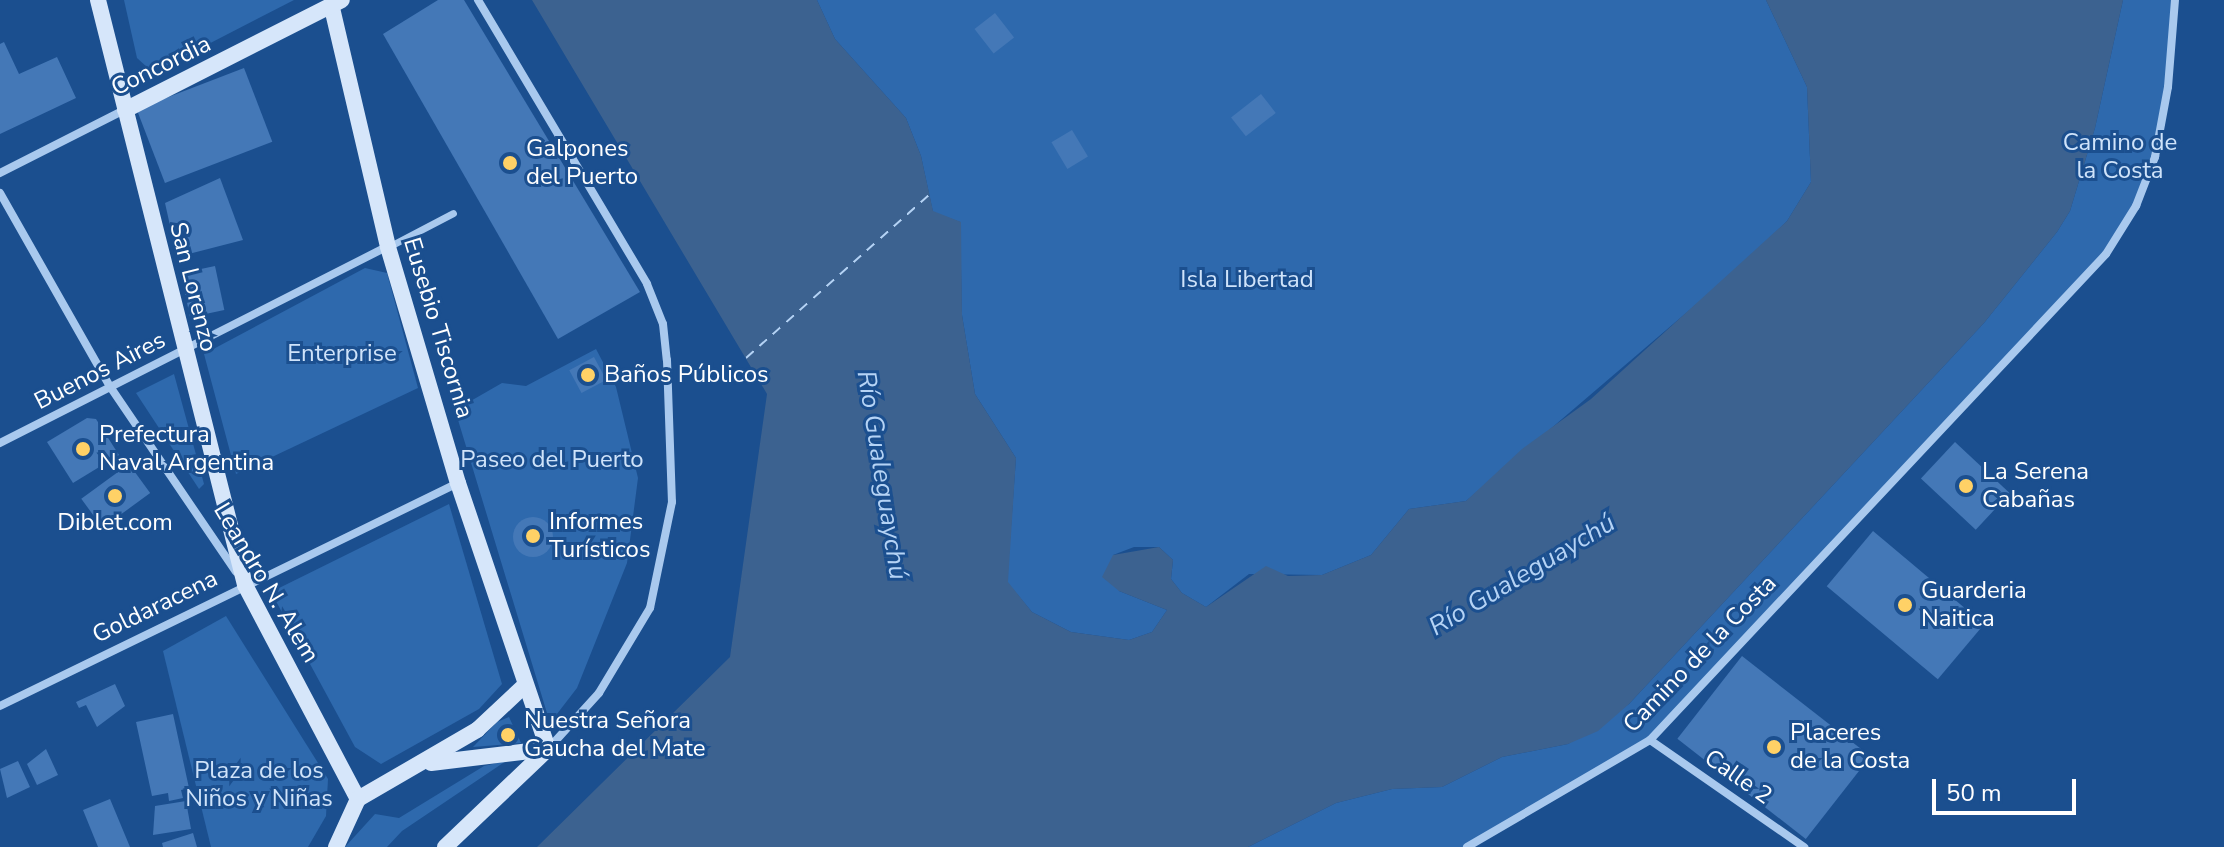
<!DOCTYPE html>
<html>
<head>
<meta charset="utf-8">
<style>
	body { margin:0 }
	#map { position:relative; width:2224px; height:847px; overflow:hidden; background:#1b4f8f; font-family:"Nunito Sans",sans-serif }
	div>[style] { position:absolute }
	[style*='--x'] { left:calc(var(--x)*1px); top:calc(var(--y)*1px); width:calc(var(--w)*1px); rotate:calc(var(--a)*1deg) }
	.green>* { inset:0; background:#2e69ad }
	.water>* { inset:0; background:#3c6290 }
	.ferry>* { height:2px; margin-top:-1px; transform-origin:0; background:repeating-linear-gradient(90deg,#b5d3f5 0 10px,transparent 0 18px) }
	.building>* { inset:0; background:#4478b7; transform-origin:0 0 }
	.round { border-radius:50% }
	.pedestrian>* { height:7px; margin:-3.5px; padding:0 3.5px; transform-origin:3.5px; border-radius:3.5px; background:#a9c9ee }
	.minor>* { height:8px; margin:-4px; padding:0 4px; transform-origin:4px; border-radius:4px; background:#a9c9ee }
	.secondary>* { height:16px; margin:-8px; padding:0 8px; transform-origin:8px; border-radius:8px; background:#d6e6fa }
	.dots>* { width:22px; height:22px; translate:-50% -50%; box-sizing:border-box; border:4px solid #1b4f8f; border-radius:50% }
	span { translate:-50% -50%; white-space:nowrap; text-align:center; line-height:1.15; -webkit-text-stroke:6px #1b4f8f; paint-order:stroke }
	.street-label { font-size:24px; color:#fff }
	.park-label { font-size:24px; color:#cfe3fa }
	.poi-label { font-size:24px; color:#fff }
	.left { translate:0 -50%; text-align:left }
	.water-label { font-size:26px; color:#b5d3f5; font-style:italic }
	.scale { position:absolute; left:1932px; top:779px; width:144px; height:36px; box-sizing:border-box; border:4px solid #fff; border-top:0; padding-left:10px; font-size:24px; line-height:28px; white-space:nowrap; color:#fff; -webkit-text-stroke:6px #1b4f8f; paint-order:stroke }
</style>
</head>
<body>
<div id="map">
	<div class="green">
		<div style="clip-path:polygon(124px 0,294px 0,162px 68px,148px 68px,137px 58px)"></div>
		<div style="clip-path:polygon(817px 0,1766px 0,1807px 87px,1811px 182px,1787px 221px,1734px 272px,1466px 501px,1409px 509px,1371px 555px,1322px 575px,1249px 574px,1206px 607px,1182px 593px,1171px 579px,1173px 560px,1159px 547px,1134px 547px,1113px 555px,1119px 591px,1167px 610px,1152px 632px,1129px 640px,1071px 632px,1032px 612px,1007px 582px,1016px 458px,975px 394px,962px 315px,960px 222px,933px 212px,921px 156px,906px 118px,835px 39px)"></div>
		<div style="clip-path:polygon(2123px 0,2175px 0,2168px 87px,2155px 157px,2136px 206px,2106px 254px,1650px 740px,1467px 847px,1248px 847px,1336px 803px,1392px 789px,1442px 787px,1502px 757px,1568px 744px,1629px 704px,1984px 323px,2057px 232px,2070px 211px,2095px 128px)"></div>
		<div style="clip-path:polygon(365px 268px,387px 273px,418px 388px,236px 474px,204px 354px)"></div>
		<div style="clip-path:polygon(596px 349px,616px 387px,638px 478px,627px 563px,577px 688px,550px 723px,455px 410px,502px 383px,526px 386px)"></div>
		<div style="clip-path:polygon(174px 374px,204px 484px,199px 489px,136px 393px)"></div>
		<div style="clip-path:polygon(449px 504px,502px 684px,479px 709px,381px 764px,355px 747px,271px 592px)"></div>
		<div style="clip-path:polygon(226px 616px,328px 779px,326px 816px,308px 847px,211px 847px,163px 651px)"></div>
		<div style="clip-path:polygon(509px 717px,521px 743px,473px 747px,497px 722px)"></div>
		<div style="clip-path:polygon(506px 761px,402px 831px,387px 847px,345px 847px,375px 814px,399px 818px,484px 766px)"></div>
	</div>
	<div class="water">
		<div style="clip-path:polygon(532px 0,817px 0,835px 39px,906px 118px,921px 156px,933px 211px,961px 222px,962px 315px,975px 394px,1016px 458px,1008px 582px,1032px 612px,1071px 632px,1129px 640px,1152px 632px,1167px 610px,1119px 591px,1102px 577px,1113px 555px,1159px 547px,1173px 560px,1171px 579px,1182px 593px,1206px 607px,1266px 566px,1288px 576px,1322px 575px,1371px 555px,1409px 509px,1466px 501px,1522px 449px,1591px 399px,1787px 221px,1811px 182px,1807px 87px,1766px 0,2123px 0,2095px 128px,2070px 211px,2057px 232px,1984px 323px,1629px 704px,1598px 731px,1568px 744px,1502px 757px,1442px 787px,1392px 789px,1336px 803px,1248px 847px,537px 847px,730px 657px,767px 394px)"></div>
	</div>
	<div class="ferry">
		<div style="--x:746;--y:358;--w:245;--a:-41.7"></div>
	</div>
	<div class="building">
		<div style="clip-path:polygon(438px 0,464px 0,640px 292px,558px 339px,383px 34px)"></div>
		<div style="left:995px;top:13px;width:31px;height:26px;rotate:52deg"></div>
		<div style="clip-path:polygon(4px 42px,19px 74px,57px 57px,76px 98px,0 134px,0 44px)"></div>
		<div style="left:244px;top:68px;width:79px;height:115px;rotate:69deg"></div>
		<div style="left:1261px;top:94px;width:24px;height:38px;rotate:52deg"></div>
		<div style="left:1072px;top:130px;width:31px;height:24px;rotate:59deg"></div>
		<div style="clip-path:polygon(220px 178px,243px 240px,177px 257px,165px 203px)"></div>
		<div style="left:215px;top:266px;width:45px;height:35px;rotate:78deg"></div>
		<div style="left:594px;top:357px;width:26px;height:28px;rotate:62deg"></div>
		<div style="clip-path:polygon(87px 418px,96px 419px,119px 455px,73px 483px,47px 442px)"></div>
		<div style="left:1955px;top:442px;width:75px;height:50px;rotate:43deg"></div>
		<div style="left:129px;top:464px;width:36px;height:59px;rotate:54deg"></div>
		<div class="round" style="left:513px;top:517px;width:40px;height:40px"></div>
		<div style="left:1873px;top:531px;width:145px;height:72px;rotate:40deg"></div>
		<div style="left:1742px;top:656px;width:163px;height:105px;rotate:38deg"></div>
		<div style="clip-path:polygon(115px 684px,125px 706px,97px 727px,86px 705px,79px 708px,76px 702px)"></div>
		<div style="clip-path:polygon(173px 714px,189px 788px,181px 790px,183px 798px,169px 801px,168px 793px,152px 796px,136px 722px)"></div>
		<div style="clip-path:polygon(46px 749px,58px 775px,37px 785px,27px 764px)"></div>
		<div style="clip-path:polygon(18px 761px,30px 787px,7px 798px,0 769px)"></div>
		<div style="clip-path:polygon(110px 799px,130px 847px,98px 847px,83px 810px)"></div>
		<div style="clip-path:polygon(186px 801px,191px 829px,153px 835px,155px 806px)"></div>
		<div style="clip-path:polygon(193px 833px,197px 847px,163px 847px,162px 843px)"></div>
	</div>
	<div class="pedestrian">
		<div style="--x:390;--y:246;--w:71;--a:-27.6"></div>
	</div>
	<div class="minor">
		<div style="--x:478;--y:0;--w:330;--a:59.2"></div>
		<div style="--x:647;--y:284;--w:43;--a:68.2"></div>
		<div style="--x:663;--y:324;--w:36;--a:84"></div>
		<div style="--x:667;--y:360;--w:142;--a:88"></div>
		<div style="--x:672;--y:502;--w:108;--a:101.7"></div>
		<div style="--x:650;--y:608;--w:99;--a:121"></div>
		<div style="--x:599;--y:693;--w:74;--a:132.3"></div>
		<div style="--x:0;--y:173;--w:139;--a:-26.9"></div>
		<div style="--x:0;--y:193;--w:224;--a:60.4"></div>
		<div style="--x:111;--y:388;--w:222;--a:55.8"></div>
		<div style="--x:0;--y:443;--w:434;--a:-26.9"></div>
		<div style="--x:0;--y:706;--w:509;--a:-25.96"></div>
		<div style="--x:1650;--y:740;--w:188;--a:34.8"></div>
		<div style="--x:1467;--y:847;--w:212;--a:-30.3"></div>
		<div style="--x:1650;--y:740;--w:666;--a:-46.82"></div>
		<div style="--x:2106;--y:254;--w:57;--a:-58"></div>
		<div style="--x:2136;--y:206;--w:53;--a:-68.8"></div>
		<div style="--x:2155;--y:157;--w:71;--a:-79.5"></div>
		<div style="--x:2168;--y:87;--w:87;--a:-85.4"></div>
	</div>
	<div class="secondary">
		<div style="--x:98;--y:0;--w:603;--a:75.89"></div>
		<div style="--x:245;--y:585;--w:242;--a:62.2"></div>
		<div style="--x:332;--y:8;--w:245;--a:76.8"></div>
		<div style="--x:388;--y:247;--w:246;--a:73.5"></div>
		<div style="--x:458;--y:483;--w:281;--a:71.3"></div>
		<div style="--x:125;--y:110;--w:243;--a:-26.9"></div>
		<div style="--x:431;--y:763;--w:117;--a:-6.9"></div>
		<div style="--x:358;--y:799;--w:138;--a:-30.1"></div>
		<div style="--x:477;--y:730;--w:64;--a:-43.1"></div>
		<div style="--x:336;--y:847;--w:53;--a:-65.4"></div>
		<div style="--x:445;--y:847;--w:142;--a:-43.6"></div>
	</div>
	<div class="dots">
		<div style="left:510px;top:163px;background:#ffd166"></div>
		<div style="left:588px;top:375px;background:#ffd166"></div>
		<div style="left:83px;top:449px;background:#ffd166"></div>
		<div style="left:1966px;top:486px;background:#ffd166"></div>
		<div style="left:115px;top:496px;background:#ffd166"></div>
		<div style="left:533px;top:536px;background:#ffd166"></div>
		<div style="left:1905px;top:605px;background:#ffd166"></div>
		<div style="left:508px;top:735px;background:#ffd166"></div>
		<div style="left:1774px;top:747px;background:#ffd166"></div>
	</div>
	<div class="street-label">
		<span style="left:161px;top:66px;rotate:-26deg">Concordia</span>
		<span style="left:193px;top:287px;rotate:76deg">San Lorenzo</span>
		<span style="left:438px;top:328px;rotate:73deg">Eusebio Tiscornia</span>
		<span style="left:100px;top:371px;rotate:-27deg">Buenos Aires</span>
		<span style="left:266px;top:583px;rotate:59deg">Leandro N. Alem</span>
		<span style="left:155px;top:607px;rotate:-26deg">Goldaracena</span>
		<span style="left:1700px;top:654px;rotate:-46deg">Camino de la Costa</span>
		<span style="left:1738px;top:777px;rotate:35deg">Calle 2</span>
	</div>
	<div class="park-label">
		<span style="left:2120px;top:157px">Camino de<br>la Costa</span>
		<span style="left:1247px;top:280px">Isla Libertad</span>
		<span style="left:342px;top:354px">Enterprise</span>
		<span style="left:552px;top:460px">Paseo del Puerto</span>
		<span style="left:259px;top:785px">Plaza de los<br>Niños y Niñas</span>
	</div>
	<div class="poi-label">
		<span class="left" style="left:526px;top:163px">Galpones<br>del Puerto</span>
		<span class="left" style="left:604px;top:375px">Baños Públicos</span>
		<span class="left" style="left:99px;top:449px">Prefectura<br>Naval Argentina</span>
		<span class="left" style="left:1982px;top:486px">La Serena<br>Cabañas</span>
		<span class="left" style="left:549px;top:536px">Informes<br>Turísticos</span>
		<span style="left:115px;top:523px">Diblet.com</span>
		<span class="left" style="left:1921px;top:605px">Guarderia<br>Naitica</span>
		<span class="left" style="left:524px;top:735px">Nuestra Señora<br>Gaucha del Mate</span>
		<span class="left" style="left:1790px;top:747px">Placeres<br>de la Costa</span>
	</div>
	<div class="water-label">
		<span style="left:882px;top:475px;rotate:81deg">Río Gualeguaychú</span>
		<span style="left:1522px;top:575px;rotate:-31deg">Río Gualeguaychú</span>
	</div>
	<div class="scale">50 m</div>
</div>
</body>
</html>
